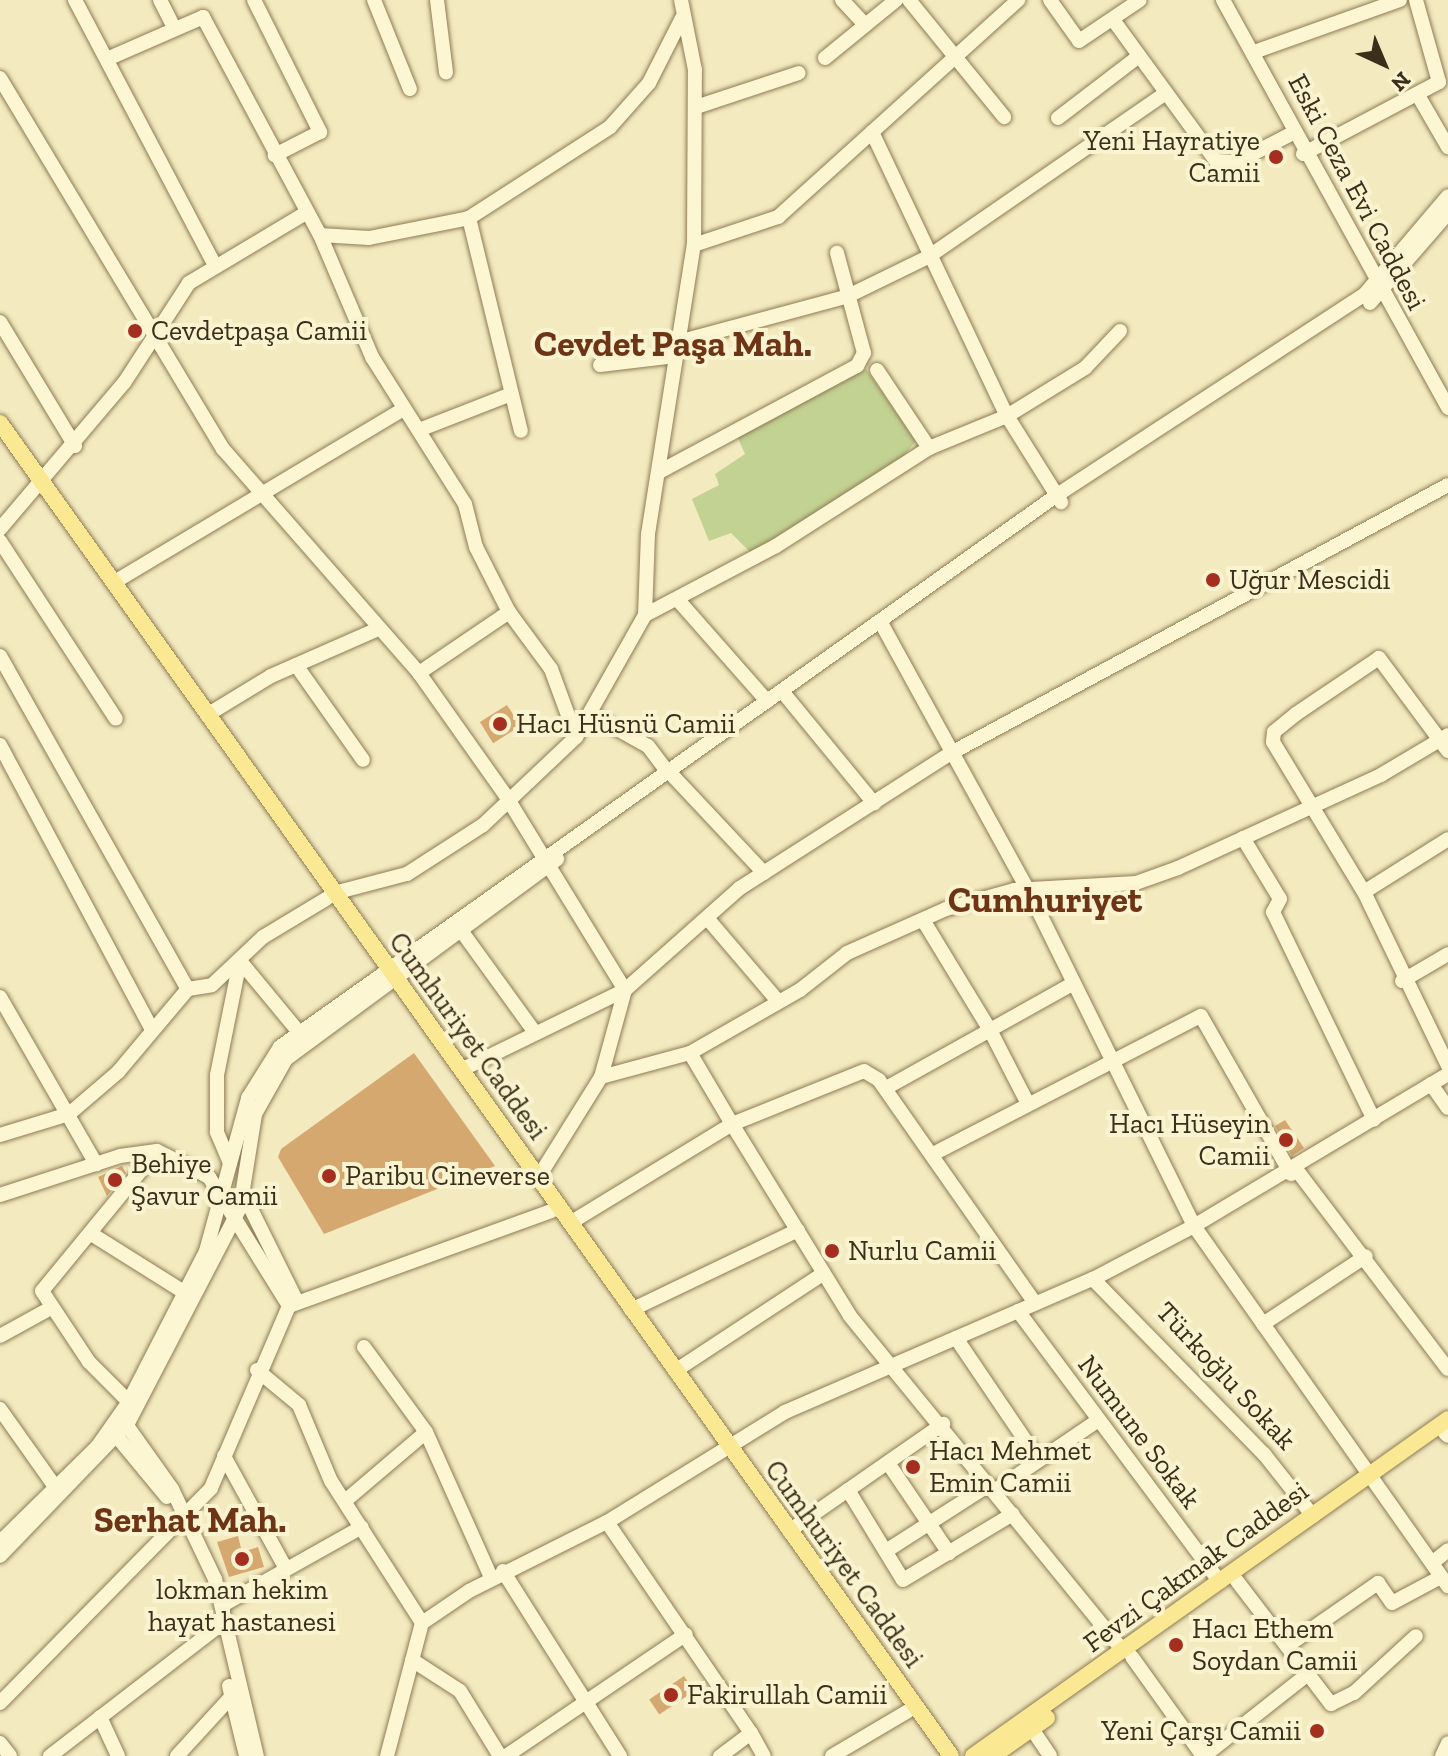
<!DOCTYPE html>
<html>
<head>
<meta charset="utf-8">
<style>
	body { margin:0 }
	#map { position:relative; width:1448px; height:1756px; overflow:hidden; background:#f3eabf; font-family:"Zilla Slab",serif }
	div>[style] { position:absolute }
	[style*='--x'] { left:calc(var(--x)*1px); top:calc(var(--y)*1px); width:calc(var(--w)*1px); rotate:calc(var(--a)*1deg) }
	.green>* { inset:0; background:#c2d292 }
	.building>* { inset:0; background:#d5a870; transform-origin:0 0 }
	.roads { filter:drop-shadow(0 0 2px #8e7b55) drop-shadow(0 0 2px #8e7b55) }
	.minor>* { height:14px; margin:-7px; padding:0 7px; transform-origin:7px; border-radius:7px; background:#fdf6d3 }
	.major>* { height:16px; margin:-8px; padding:0 8px; transform-origin:8px; border-radius:8px; background:#fbe892 }
	.dots>* { width:22px; height:22px; translate:-50% -50%; box-sizing:border-box; border:4px solid #f9f3cf; border-radius:50% }
	span { translate:-50% -50%; white-space:nowrap; text-align:center; line-height:1.15; -webkit-text-stroke:8px #f9f3cf; paint-order:stroke }
	.poi-label { font-size:28px; color:#3b2f1b }
	.right { translate:-100% -50%; text-align:right }
	.left { translate:0 -50%; text-align:left }
	.street-label { font-size:28px; color:#3b2f1b }
	.district-label { font-size:36px; color:#6d3416; font-weight:700 }
	.north { position:absolute; left:1344px; top:24px; width:80px; height:80px; -webkit-text-stroke:6px #f9f3cf; paint-order:stroke; rotate:136deg; font-size:22px; font-weight:700; line-height:32px; text-align:center; color:#3b2f1b }
	.north::after { content:''; display:block; margin:auto; width:28px; height:36px; background:#3b2f1b; clip-path:polygon(50% 0,100% 100%,50% 72%,0 100%) }
</style>
</head>
<body>
<div id="map">
	<div class="green">
		<div style="clip-path:polygon(866px 369px,916px 441px,902px 458px,751px 553px,731px 533px,709px 541px,692px 499px,719px 485px,715px 474px,745px 454px,737px 436px)"></div>
	</div>
	<div class="building">
		<div style="left:507px;top:705px;width:25px;height:32px;rotate:58deg"></div>
		<div style="clip-path:polygon(414px 1053px,495px 1166px,324px 1234px,278px 1157px,281px 1149px)"></div>
		<div style="clip-path:polygon(1285px 1120px,1304px 1148px,1292px 1156px,1275px 1126px)"></div>
		<div style="clip-path:polygon(122px 1166px,126px 1173px,107px 1196px,98px 1177px)"></div>
		<div style="clip-path:polygon(238px 1536px,242px 1552px,258px 1547px,264px 1567px,229px 1577px,217px 1542px)"></div>
		<div style="left:684px;top:1676px;width:18px;height:42px;rotate:56deg"></div>
	</div>
	<div class="roads">
		<div class="minor">
			<div style="--x:75;--y:0;--w:301;--a:62.2"></div>
			<div style="--x:160;--y:0;--w:29;--a:63"></div>
			<div style="--x:254;--y:0;--w:148;--a:63.4"></div>
			<div style="--x:320;--y:132;--w:51;--a:152.9"></div>
			<div style="--x:374;--y:0;--w:96;--a:68"></div>
			<div style="--x:437;--y:0;--w:73;--a:82.9"></div>
			<div style="--x:842;--y:0;--w:34;--a:47"></div>
			<div style="--x:909;--y:0;--w:151;--a:50.9"></div>
			<div style="--x:1050;--y:0;--w:50;--a:54.7"></div>
			<div style="--x:1079;--y:41;--w:73;--a:-33.9"></div>
			<div style="--x:1223;--y:0;--w:466;--a:61.1"></div>
			<div style="--x:1114;--y:21;--w:173;--a:53.9"></div>
			<div style="--x:1216;--y:161;--w:21;--a:3"></div>
			<div style="--x:1237;--y:162;--w:63;--a:-27.4"></div>
			<div style="--x:1254;--y:52;--w:155;--a:-19.6"></div>
			<div style="--x:825;--y:58;--w:92;--a:-39.2"></div>
			<div style="--x:107;--y:59;--w:105;--a:-23.6"></div>
			<div style="--x:203;--y:17;--w:247;--a:61.8"></div>
			<div style="--x:320;--y:235;--w:49;--a:3.5"></div>
			<div style="--x:369;--y:238;--w:102;--a:-11.3"></div>
			<div style="--x:469;--y:218;--w:168;--a:-32.8"></div>
			<div style="--x:610;--y:127;--w:59;--a:-48.4"></div>
			<div style="--x:649;--y:83;--w:73;--a:-63.1"></div>
			<div style="--x:0;--y:78;--w:433;--a:59"></div>
			<div style="--x:223;--y:449;--w:298;--a:48.8"></div>
			<div style="--x:419;--y:673;--w:151;--a:54.7"></div>
			<div style="--x:506;--y:796;--w:228;--a:58.5"></div>
			<div style="--x:625;--y:990;--w:90;--a:105.4"></div>
			<div style="--x:601;--y:1077;--w:119;--a:122"></div>
			<div style="--x:1419;--y:97;--w:58;--a:59.9"></div>
			<div style="--x:696;--y:107;--w:108;--a:-18.3"></div>
			<div style="--x:1058;--y:118;--w:102;--a:-37.4"></div>
			<div style="--x:872;--y:132;--w:314;--a:64.6"></div>
			<div style="--x:1007;--y:416;--w:102;--a:57.9"></div>
			<div style="--x:1303;--y:154;--w:154;--a:-27.9"></div>
			<div style="--x:1439;--y:82;--w:85;--a:-105.7"></div>
			<div style="--x:469;--y:218;--w:219;--a:76.3"></div>
			<div style="--x:320;--y:235;--w:133;--a:66.9"></div>
			<div style="--x:372;--y:357;--w:174;--a:57.7"></div>
			<div style="--x:465;--y:504;--w:44;--a:75.7"></div>
			<div style="--x:476;--y:547;--w:73;--a:63.1"></div>
			<div style="--x:509;--y:612;--w:71;--a:53.6"></div>
			<div style="--x:551;--y:669;--w:72;--a:69.8"></div>
			<div style="--x:694;--y:245;--w:89;--a:-18.4"></div>
			<div style="--x:778;--y:217;--w:324;--a:-42.1"></div>
			<div style="--x:1370;--y:303;--w:119;--a:-49.1"></div>
			<div style="--x:0;--y:322;--w:145;--a:58.8"></div>
			<div style="--x:678;--y:342;--w:176;--a:-15.1"></div>
			<div style="--x:848;--y:296;--w:89;--a:-26"></div>
			<div style="--x:928;--y:257;--w:289;--a:-34.6"></div>
			<div style="--x:600;--y:365;--w:76;--a:-6.8"></div>
			<div style="--x:877;--y:370;--w:94;--a:56.3"></div>
			<div style="--x:419;--y:430;--w:97;--a:-21.3"></div>
			<div style="--x:659;--y:472;--w:225;--a:-28.2"></div>
			<div style="--x:857;--y:366;--w:15;--a:-62"></div>
			<div style="--x:864;--y:353;--w:104;--a:-105.1"></div>
			<div style="--x:0;--y:529;--w:192;--a:-49.7"></div>
			<div style="--x:124;--y:383;--w:119;--a:-57"></div>
			<div style="--x:189;--y:283;--w:136;--a:-30.9"></div>
			<div style="--x:0;--y:541;--w:212;--a:56.9"></div>
			<div style="--x:113;--y:583;--w:337;--a:-30.9"></div>
			<div style="--x:678;--y:600;--w:135;--a:48.6"></div>
			<div style="--x:645;--y:615;--w:148;--a:-27.8"></div>
			<div style="--x:776;--y:546;--w:182;--a:-32.6"></div>
			<div style="--x:929;--y:448;--w:84;--a:-22.3"></div>
			<div style="--x:1007;--y:416;--w:92;--a:-31.6"></div>
			<div style="--x:1085;--y:368;--w:51;--a:-46.6"></div>
			<div style="--x:880;--y:621;--w:307;--a:61.2"></div>
			<div style="--x:1028;--y:890;--w:375;--a:63.7"></div>
			<div style="--x:1194;--y:1226;--w:441;--a:54.8"></div>
			<div style="--x:0;--y:656;--w:382;--a:60.6"></div>
			<div style="--x:296;--y:665;--w:116;--a:54.8"></div>
			<div style="--x:419;--y:673;--w:109;--a:-34.1"></div>
			<div style="--x:786;--y:696;--w:139;--a:50.6"></div>
			<div style="--x:207;--y:715;--w:75;--a:-31.4"></div>
			<div style="--x:271;--y:676;--w:115;--a:-23.7"></div>
			<div style="--x:592;--y:715;--w:64;--a:29"></div>
			<div style="--x:648;--y:746;--w:31;--a:53"></div>
			<div style="--x:0;--y:745;--w:321;--a:61.9"></div>
			<div style="--x:1448;--y:751;--w:116;--a:-126.6"></div>
			<div style="--x:1379;--y:658;--w:100;--a:146"></div>
			<div style="--x:1296;--y:714;--w:28;--a:141"></div>
			<div style="--x:1274;--y:732;--w:10;--a:96"></div>
			<div style="--x:1273;--y:742;--w:175;--a:58.8"></div>
			<div style="--x:1364;--y:892;--w:193;--a:64.2"></div>
			<div style="--x:673;--y:776;--w:133;--a:46.8"></div>
			<div style="--x:1243;--y:838;--w:71;--a:58.8"></div>
			<div style="--x:1280;--y:899;--w:15;--a:118"></div>
			<div style="--x:1273;--y:912;--w:231;--a:64.1"></div>
			<div style="--x:1364;--y:892;--w:99;--a:-32.2"></div>
			<div style="--x:334;--y:893;--w:75;--a:-14.6"></div>
			<div style="--x:407;--y:874;--w:90;--a:-32.8"></div>
			<div style="--x:483;--y:825;--w:128;--a:-43.4"></div>
			<div style="--x:576;--y:737;--w:140;--a:-60.5"></div>
			<div style="--x:645;--y:615;--w:81;--a:-87.9"></div>
			<div style="--x:648;--y:534;--w:293;--a:-81"></div>
			<div style="--x:694;--y:245;--w:175;--a:-89.7"></div>
			<div style="--x:695;--y:70;--w:71;--a:-101.3"></div>
			<div style="--x:707;--y:918;--w:109;--a:49.5"></div>
			<div style="--x:923;--y:920;--w:129;--a:58.7"></div>
			<div style="--x:990;--y:1030;--w:96;--a:-29.2"></div>
			<div style="--x:460;--y:929;--w:125;--a:54.1"></div>
			<div style="--x:240;--y:961;--w:91;--a:50.4"></div>
			<div style="--x:1402;--y:981;--w:53;--a:-30.4"></div>
			<div style="--x:0;--y:997;--w:193;--a:60.1"></div>
			<div style="--x:461;--y:1070;--w:182;--a:-26"></div>
			<div style="--x:625;--y:990;--w:154;--a:-41.6"></div>
			<div style="--x:740;--y:888;--w:253;--a:-32.6"></div>
			<div style="--x:953;--y:752;--w:562;--a:-28.34"></div>
			<div style="--x:601;--y:1077;--w:92;--a:-15.1"></div>
			<div style="--x:1431;--y:1084;--w:29;--a:55"></div>
			<div style="--x:886;--y:1088;--w:119;--a:-29.1"></div>
			<div style="--x:990;--y:1030;--w:83;--a:62.8"></div>
			<div style="--x:0;--y:1135;--w:72;--a:-16.9"></div>
			<div style="--x:69;--y:1114;--w:65;--a:-40.6"></div>
			<div style="--x:118;--y:1072;--w:109;--a:-49.9"></div>
			<div style="--x:188;--y:989;--w:24;--a:-9"></div>
			<div style="--x:212;--y:985;--w:70;--a:-43.3"></div>
			<div style="--x:263;--y:937;--w:74;--a:-31.1"></div>
			<div style="--x:935;--y:1153;--w:299;--a:-27.3"></div>
			<div style="--x:1201;--y:1016;--w:182;--a:60.3"></div>
			<div style="--x:230;--y:1163;--w:34;--a:-113"></div>
			<div style="--x:217;--y:1132;--w:57;--a:-90"></div>
			<div style="--x:217;--y:1075;--w:116;--a:-78.6"></div>
			<div style="--x:1296;--y:1169;--w:251;--a:52.8"></div>
			<div style="--x:243;--y:1193;--w:119;--a:63.6"></div>
			<div style="--x:0;--y:1195;--w:126;--a:-18"></div>
			<div style="--x:120;--y:1156;--w:37;--a:-8"></div>
			<div style="--x:157;--y:1151;--w:58;--a:26.6"></div>
			<div style="--x:209;--y:1177;--w:152;--a:58.2"></div>
			<div style="--x:570;--y:1223;--w:190;--a:-31.4"></div>
			<div style="--x:732;--y:1124;--w:225;--a:58.4"></div>
			<div style="--x:850;--y:1316;--w:432;--a:50.8"></div>
			<div style="--x:93;--y:1235;--w:111;--a:32.1"></div>
			<div style="--x:1093;--y:1279;--w:245;--a:45.7"></div>
			<div style="--x:1264;--y:1454;--w:79;--a:51.7"></div>
			<div style="--x:1035;--y:1303;--w:272;--a:-125"></div>
			<div style="--x:879;--y:1080;--w:17;--a:-149"></div>
			<div style="--x:864;--y:1071;--w:142;--a:158.1"></div>
			<div style="--x:732;--y:1124;--w:82;--a:-120.6"></div>
			<div style="--x:690;--y:1053;--w:127;--a:-29.8"></div>
			<div style="--x:800;--y:990;--w:60;--a:-38.2"></div>
			<div style="--x:847;--y:953;--w:108;--a:-24"></div>
			<div style="--x:946;--y:909;--w:71;--a:-15.6"></div>
			<div style="--x:1014;--y:890;--w:122;--a:-3.3"></div>
			<div style="--x:1136;--y:883;--w:45;--a:-19.7"></div>
			<div style="--x:1178;--y:868;--w:223;--a:-24.6"></div>
			<div style="--x:1381;--y:775;--w:78;--a:-30.8"></div>
			<div style="--x:631;--y:1310;--w:185;--a:-25.6"></div>
			<div style="--x:1018;--y:1311;--w:338;--a:53.3"></div>
			<div style="--x:1263;--y:1324;--w:123;--a:-33.4"></div>
			<div style="--x:0;--y:1336;--w:56;--a:-28.9"></div>
			<div style="--x:956;--y:1338;--w:146;--a:55.9"></div>
			<div style="--x:364;--y:1347;--w:105;--a:53.9"></div>
			<div style="--x:426;--y:1432;--w:159;--a:65.9"></div>
			<div style="--x:257;--y:1370;--w:55;--a:39.8"></div>
			<div style="--x:299;--y:1405;--w:82;--a:67.2"></div>
			<div style="--x:331;--y:1481;--w:169;--a:57.3"></div>
			<div style="--x:675;--y:1371;--w:175;--a:-33.3"></div>
			<div style="--x:133;--y:1406;--w:62;--a:-135"></div>
			<div style="--x:89;--y:1362;--w:85;--a:-123.5"></div>
			<div style="--x:42;--y:1291;--w:181;--a:-50.6"></div>
			<div style="--x:0;--y:1409;--w:97;--a:54.7"></div>
			<div style="--x:123;--y:1420;--w:85;--a:54.6"></div>
			<div style="--x:172;--y:1489;--w:100;--a:64.5"></div>
			<div style="--x:215;--y:1579;--w:182;--a:76.7"></div>
			<div style="--x:114;--y:1433;--w:83;--a:50.4"></div>
			<div style="--x:1445;--y:1433;--w:4;--a:45"></div>
			<div style="--x:224;--y:1456;--w:129;--a:61.2"></div>
			<div style="--x:888;--y:1463;--w:109;--a:55.9"></div>
			<div style="--x:848;--y:1490;--w:105;--a:58.6"></div>
			<div style="--x:903;--y:1580;--w:128;--a:-31"></div>
			<div style="--x:994;--y:1491;--w:125;--a:-34.2"></div>
			<div style="--x:345;--y:1501;--w:106;--a:-40.4"></div>
			<div style="--x:607;--y:1522;--w:255;--a:55.7"></div>
			<div style="--x:751;--y:1733;--w:39;--a:143"></div>
			<div style="--x:789;--y:1531;--w:188;--a:-34.8"></div>
			<div style="--x:0;--y:1542;--w:136;--a:-44.4"></div>
			<div style="--x:97;--y:1447;--w:54;--a:-54.8"></div>
			<div style="--x:128;--y:1403;--w:171;--a:-62.8"></div>
			<div style="--x:206;--y:1251;--w:159;--a:-74.6"></div>
			<div style="--x:248;--y:1098;--w:60;--a:-57.9"></div>
			<div style="--x:280;--y:1047;--w:953;--a:-35.39"></div>
			<div style="--x:1057;--y:495;--w:368;--a:-33.1"></div>
			<div style="--x:1365;--y:294;--w:128;--a:-49.7"></div>
			<div style="--x:886;--y:1551;--w:122;--a:-32.7"></div>
			<div style="--x:0;--y:1556;--w:185;--a:-46.1"></div>
			<div style="--x:128;--y:1423;--w:242;--a:-62.5"></div>
			<div style="--x:240;--y:1208;--w:95;--a:-80.9"></div>
			<div style="--x:255;--y:1114;--w:63;--a:-60.6"></div>
			<div style="--x:286;--y:1059;--w:337;--a:-36.4"></div>
			<div style="--x:1437;--y:1559;--w:14;--a:-39"></div>
			<div style="--x:503;--y:1571;--w:219;--a:57.7"></div>
			<div style="--x:1237;--y:1581;--w:155;--a:52.6"></div>
			<div style="--x:1331;--y:1704;--w:25;--a:-26"></div>
			<div style="--x:1354;--y:1693;--w:84;--a:-42.6"></div>
			<div style="--x:223;--y:1605;--w:159;--a:-29.3"></div>
			<div style="--x:1287;--y:1646;--w:111;--a:-34.7"></div>
			<div style="--x:1378;--y:1583;--w:24;--a:55"></div>
			<div style="--x:1392;--y:1603;--w:55;--a:-28"></div>
			<div style="--x:1132;--y:1657;--w:122;--a:54.4"></div>
			<div style="--x:412;--y:1660;--w:57;--a:32.9"></div>
			<div style="--x:460;--y:1691;--w:76;--a:58.4"></div>
			<div style="--x:229;--y:1686;--w:72;--a:76.3"></div>
			<div style="--x:0;--y:1703;--w:301;--a:-45.5"></div>
			<div style="--x:211;--y:1488;--w:198;--a:-66.8"></div>
			<div style="--x:289;--y:1306;--w:279;--a:-19.9"></div>
			<div style="--x:100;--y:1717;--w:43;--a:65.2"></div>
			<div style="--x:1032;--y:1729;--w:32;--a:56"></div>
			<div style="--x:751;--y:1733;--w:26;--a:61"></div>
			<div style="--x:0;--y:1743;--w:16;--a:52"></div>
			<div style="--x:50;--y:1756;--w:213;--a:-37.6"></div>
			<div style="--x:177;--y:1756;--w:79;--a:-47.6"></div>
			<div style="--x:387;--y:1756;--w:138;--a:-75.3"></div>
			<div style="--x:422;--y:1623;--w:57;--a:-34.2"></div>
			<div style="--x:469;--y:1591;--w:154;--a:-26.6"></div>
			<div style="--x:607;--y:1522;--w:209;--a:-31.7"></div>
			<div style="--x:785;--y:1412;--w:335;--a:-23.4"></div>
			<div style="--x:1093;--y:1279;--w:114;--a:-27.7"></div>
			<div style="--x:1194;--y:1226;--w:296;--a:-30.9"></div>
			<div style="--x:506;--y:1756;--w:217;--a:-34.1"></div>
			<div style="--x:832;--y:1756;--w:88;--a:-30.6"></div>
			<div style="--x:1204;--y:1756;--w:132;--a:-38.3"></div>
			<div style="--x:1442;--y:1756;--w:14;--a:-65"></div>
		</div>
		<div class="major">
			<div style="--x:0;--y:423;--w:1637;--a:54.49"></div>
			<div style="--x:973;--y:1756;--w:582;--a:-35.35"></div>
			<div style="--x:993;--y:1756;--w:66;--a:-35.1"></div>
		</div>
	</div>
	<div class="dots">
		<div style="left:1276px;top:157px;background:#a42f1e"></div>
		<div style="left:135px;top:331px;background:#a42f1e"></div>
		<div style="left:1213px;top:580px;background:#a42f1e"></div>
		<div style="left:500px;top:724px;background:#a42f1e"></div>
		<div style="left:1286px;top:1140px;background:#a42f1e"></div>
		<div style="left:329px;top:1176px;background:#a42f1e"></div>
		<div style="left:115px;top:1180px;background:#a42f1e"></div>
		<div style="left:832px;top:1251px;background:#a42f1e"></div>
		<div style="left:913px;top:1467px;background:#a42f1e"></div>
		<div style="left:242px;top:1559px;background:#a42f1e"></div>
		<div style="left:1176px;top:1645px;background:#a42f1e"></div>
		<div style="left:671px;top:1695px;background:#a42f1e"></div>
		<div style="left:1317px;top:1731px;background:#a42f1e"></div>
	</div>
	<div class="poi-label">
		<span class="right" style="left:1260px;top:157px">Yeni Hayratiye<br>Camii</span>
		<span class="left" style="left:151px;top:331px">Cevdetpaşa Camii</span>
		<span class="left" style="left:1229px;top:580px">Uğur Mescidi</span>
		<span class="left" style="left:516px;top:724px">Hacı Hüsnü Camii</span>
		<span class="right" style="left:1270px;top:1140px">Hacı Hüseyin<br>Camii</span>
		<span class="left" style="left:131px;top:1180px">Behiye<br>Şavur Camii</span>
		<span class="left" style="left:345px;top:1176px">Paribu Cineverse</span>
		<span class="left" style="left:848px;top:1251px">Nurlu Camii</span>
		<span class="left" style="left:929px;top:1467px">Hacı Mehmet<br>Emin Camii</span>
		<span style="left:242px;top:1606px">lokman hekim<br>hayat hastanesi</span>
		<span class="left" style="left:1192px;top:1645px">Hacı Ethem<br>Soydan Camii</span>
		<span class="left" style="left:687px;top:1695px">Fakirullah Camii</span>
		<span class="right" style="left:1301px;top:1731px">Yeni Çarşı Camii</span>
	</div>
	<div class="street-label">
		<span style="left:1357px;top:192px;rotate:62deg">Eski Ceza Evi Caddesi</span>
		<span style="left:468px;top:1036px;rotate:54deg">Cumhuriyet Caddesi</span>
		<span style="left:1226px;top:1376px;rotate:47deg">Türkoğlu Sokak</span>
		<span style="left:1139px;top:1432px;rotate:53deg">Numune Sokak</span>
		<span style="left:844px;top:1564px;rotate:54deg">Cumhuriyet Caddesi</span>
		<span style="left:1196px;top:1567px;rotate:-36deg">Fevzi Çakmak Caddesi</span>
	</div>
	<div class="district-label">
		<span style="left:673px;top:344px">Cevdet Paşa Mah.</span>
		<span style="left:1045px;top:900px">Cumhuriyet</span>
		<span style="left:190px;top:1520px">Serhat Mah.</span>
	</div>
	<div class="north">N</div>
</div>
</body>
</html>
